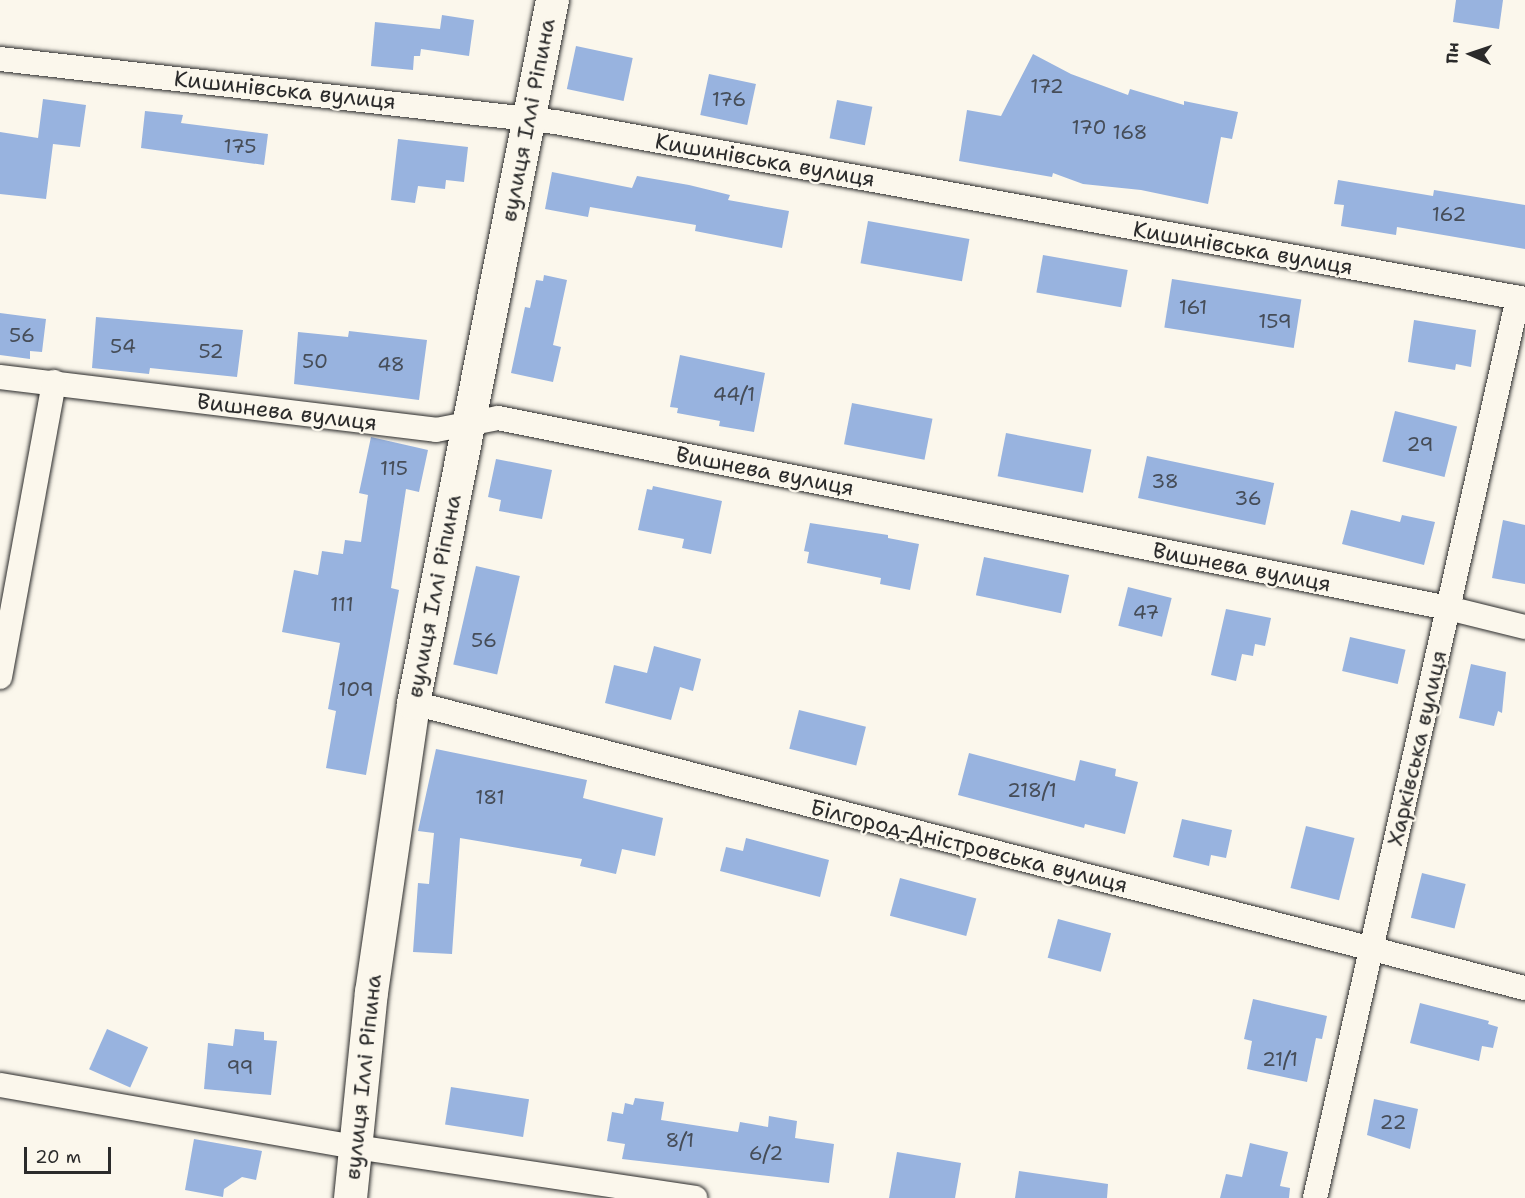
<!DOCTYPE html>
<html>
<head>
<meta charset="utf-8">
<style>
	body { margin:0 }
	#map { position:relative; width:1525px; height:1198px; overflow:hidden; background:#fbf7ec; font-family:"Shantell Sans",sans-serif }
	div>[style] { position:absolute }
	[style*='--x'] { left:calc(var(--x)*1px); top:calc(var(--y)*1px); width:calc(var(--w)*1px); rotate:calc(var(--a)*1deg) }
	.building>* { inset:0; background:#98b3df; transform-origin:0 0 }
	.roads { filter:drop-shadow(0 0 2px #2b2b2b) drop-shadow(0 0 2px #2b2b2b) }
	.street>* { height:24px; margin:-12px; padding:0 12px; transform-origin:12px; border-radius:12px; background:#fbf7ec }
	.secondary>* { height:33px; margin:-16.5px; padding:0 16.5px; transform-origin:16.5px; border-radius:16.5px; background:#fbf7ec }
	span { translate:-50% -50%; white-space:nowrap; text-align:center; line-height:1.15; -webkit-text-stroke:4.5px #fbf7ec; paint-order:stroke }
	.number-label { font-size:20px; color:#464d58 }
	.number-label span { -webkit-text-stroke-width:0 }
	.street-label { font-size:22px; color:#2b2b2b }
	.north { position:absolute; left:1441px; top:24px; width:60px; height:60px; -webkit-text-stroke:4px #fbf7ec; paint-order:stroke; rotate:273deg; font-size:16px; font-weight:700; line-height:24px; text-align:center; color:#2b2b2b }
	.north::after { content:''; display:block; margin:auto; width:21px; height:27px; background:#2b2b2b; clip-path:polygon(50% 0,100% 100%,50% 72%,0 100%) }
	.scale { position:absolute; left:24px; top:1147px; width:87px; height:27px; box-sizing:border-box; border:3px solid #2b2b2b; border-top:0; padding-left:8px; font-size:18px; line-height:21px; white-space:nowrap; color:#2b2b2b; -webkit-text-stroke:4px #fbf7ec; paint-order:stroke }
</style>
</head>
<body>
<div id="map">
	<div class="building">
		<div style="clip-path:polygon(1456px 0,1503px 0,1499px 29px,1453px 22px)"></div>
		<div style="clip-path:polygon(442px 15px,474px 20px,469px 56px,421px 49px,420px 56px,414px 56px,413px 70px,371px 66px,375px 22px,440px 29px)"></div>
		<div style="left:576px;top:46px;width:58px;height:44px;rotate:12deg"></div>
		<div style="clip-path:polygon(1033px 54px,1071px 74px,1128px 95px,1130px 89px,1184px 105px,1184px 101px,1238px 112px,1232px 139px,1221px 137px,1208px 204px,1141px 190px,1083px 184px,1053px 173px,1052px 177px,959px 161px,967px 110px,1001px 116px)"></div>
		<div style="left:709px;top:74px;width:48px;height:42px;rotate:12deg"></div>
		<div style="clip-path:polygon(43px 99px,86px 105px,80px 147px,53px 144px,46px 199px,0 194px,0 132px,38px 138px)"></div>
		<div style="left:837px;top:100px;width:36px;height:39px;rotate:11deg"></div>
		<div style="clip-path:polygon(145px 111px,183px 115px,181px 123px,268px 134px,264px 165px,141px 148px)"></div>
		<div style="clip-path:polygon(398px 139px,468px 147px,464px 182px,446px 180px,445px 189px,418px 186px,415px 203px,391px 200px)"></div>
		<div style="clip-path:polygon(552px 172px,632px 188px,637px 176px,689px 185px,730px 195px,728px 200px,789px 211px,782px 248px,695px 231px,696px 225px,590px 207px,588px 217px,545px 209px)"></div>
		<div style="clip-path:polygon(1338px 180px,1433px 196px,1434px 190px,1525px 205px,1525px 249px,1397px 227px,1396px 235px,1341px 226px,1344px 205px,1334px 204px)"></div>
		<div style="left:868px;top:221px;width:103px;height:43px;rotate:10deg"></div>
		<div style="left:1043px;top:255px;width:86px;height:38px;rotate:10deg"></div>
		<div style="clip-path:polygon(544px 275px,567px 280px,553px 345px,561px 347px,553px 382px,511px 373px,525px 307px,530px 308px,536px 280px,543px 281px)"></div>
		<div style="left:1172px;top:279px;width:131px;height:49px;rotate:9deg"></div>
		<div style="clip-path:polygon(0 313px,46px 319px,42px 352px,30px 351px,30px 359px,0 355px)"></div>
		<div style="clip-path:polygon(96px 317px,243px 330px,237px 377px,150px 368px,149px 374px,92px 368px)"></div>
		<div style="clip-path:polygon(1414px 320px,1476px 330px,1471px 367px,1456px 364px,1455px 370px,1408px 362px)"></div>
		<div style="clip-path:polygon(349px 331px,427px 340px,419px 400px,294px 384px,298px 332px,348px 337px)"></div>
		<div style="clip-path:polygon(680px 355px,765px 373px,754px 432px,719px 426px,720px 421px,677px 413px,678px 408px,670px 407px)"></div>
		<div style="left:852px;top:403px;width:82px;height:42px;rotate:11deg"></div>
		<div style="left:1395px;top:411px;width:64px;height:52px;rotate:14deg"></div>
		<div style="left:1006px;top:433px;width:87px;height:44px;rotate:11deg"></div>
		<div style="clip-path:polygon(371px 437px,428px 450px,419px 492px,406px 489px,391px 588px,399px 590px,366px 775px,326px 768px,336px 711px,328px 709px,340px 643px,282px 632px,294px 570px,318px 575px,322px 551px,343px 554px,345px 540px,361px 542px,368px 495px,359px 493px)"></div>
		<div style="left:1147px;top:456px;width:130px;height:43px;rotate:12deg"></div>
		<div style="clip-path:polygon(496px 459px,552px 470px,542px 519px,499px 511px,501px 500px,488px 497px)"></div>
		<div style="clip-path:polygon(653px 486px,722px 501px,711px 554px,682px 548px,684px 539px,638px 530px,647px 489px,652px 490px)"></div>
		<div style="clip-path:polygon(1351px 510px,1400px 522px,1402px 515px,1435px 522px,1424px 565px,1342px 544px)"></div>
		<div style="clip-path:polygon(1503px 520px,1525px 525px,1525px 584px,1492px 578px)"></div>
		<div style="clip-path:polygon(810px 523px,888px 535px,888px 538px,919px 544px,910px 590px,880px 584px,881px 578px,807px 563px,809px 552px,804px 551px)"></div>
		<div style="left:984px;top:557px;width:87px;height:39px;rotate:12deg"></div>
		<div style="left:476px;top:566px;width:45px;height:101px;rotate:13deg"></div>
		<div style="left:1128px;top:587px;width:45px;height:40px;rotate:14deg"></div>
		<div style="clip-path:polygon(1226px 609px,1271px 618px,1265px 646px,1255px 644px,1253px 656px,1242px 654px,1236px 681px,1211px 675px)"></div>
		<div style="left:1350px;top:637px;width:57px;height:35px;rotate:13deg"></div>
		<div style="clip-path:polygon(654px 646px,701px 659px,693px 691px,680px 687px,671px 720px,605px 703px,614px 665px,647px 673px)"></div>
		<div style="clip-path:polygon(1471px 664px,1506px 672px,1502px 713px,1498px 711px,1494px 726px,1459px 718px)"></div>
		<div style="left:799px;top:710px;width:69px;height:40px;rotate:14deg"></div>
		<div style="clip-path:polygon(436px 749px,587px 780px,583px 798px,663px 818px,655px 856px,622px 849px,616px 874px,580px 866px,582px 859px,460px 838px,452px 954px,413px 952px,418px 883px,429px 884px,434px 833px,418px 831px)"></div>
		<div style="clip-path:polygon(969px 753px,1075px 781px,1080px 760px,1116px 769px,1115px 776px,1138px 782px,1125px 834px,1085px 824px,1084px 828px,958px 795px)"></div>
		<div style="clip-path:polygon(1182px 819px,1232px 830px,1226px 858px,1211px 855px,1209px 866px,1173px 857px)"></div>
		<div style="left:1306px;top:826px;width:50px;height:64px;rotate:14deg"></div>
		<div style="clip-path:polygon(746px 838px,829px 860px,820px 897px,720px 871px,726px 847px,743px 851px)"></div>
		<div style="left:1422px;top:873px;width:45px;height:46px;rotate:14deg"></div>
		<div style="left:900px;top:878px;width:79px;height:39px;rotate:15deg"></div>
		<div style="left:1058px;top:919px;width:55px;height:40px;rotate:15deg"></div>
		<div style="clip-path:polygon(1253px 999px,1327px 1016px,1322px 1039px,1316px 1038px,1307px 1082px,1247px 1069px,1252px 1041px,1244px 1039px)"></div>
		<div style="clip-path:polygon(1420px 1003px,1489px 1021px,1488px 1024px,1498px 1027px,1493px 1048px,1482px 1046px,1479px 1061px,1410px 1043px)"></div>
		<div style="left:107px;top:1029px;width:45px;height:44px;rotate:24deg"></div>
		<div style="clip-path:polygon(235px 1029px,264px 1032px,264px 1040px,277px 1041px,271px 1095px,204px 1089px,208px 1043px,233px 1046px)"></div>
		<div style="left:451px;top:1087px;width:79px;height:38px;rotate:9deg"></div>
		<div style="clip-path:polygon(635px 1098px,664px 1102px,661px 1120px,738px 1132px,740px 1122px,768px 1127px,769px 1116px,797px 1121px,795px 1138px,834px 1144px,829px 1183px,622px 1159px,625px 1144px,607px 1141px,612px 1112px,623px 1114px,625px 1103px,633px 1105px)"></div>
		<div style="clip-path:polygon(1374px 1099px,1418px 1109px,1410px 1149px,1367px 1135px)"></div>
		<div style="clip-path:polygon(194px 1139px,262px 1151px,256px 1180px,242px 1177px,224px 1189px,223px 1197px,185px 1190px)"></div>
		<div style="clip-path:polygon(1250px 1143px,1288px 1152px,1280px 1186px,1290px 1188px,1289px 1198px,1220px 1198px,1226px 1174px,1242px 1177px)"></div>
		<div style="clip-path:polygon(897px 1152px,961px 1163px,955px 1198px,889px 1198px)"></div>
		<div style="clip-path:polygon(1019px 1171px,1108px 1184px,1107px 1198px,1015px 1198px)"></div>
	</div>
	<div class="roads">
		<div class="street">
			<div style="--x:0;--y:59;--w:559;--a:6.48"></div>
			<div style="--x:555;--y:122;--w:986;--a:10.34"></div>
			<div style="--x:0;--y:377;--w:439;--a:6.9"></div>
			<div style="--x:436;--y:430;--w:63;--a:-11"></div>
			<div style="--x:498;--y:418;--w:969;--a:11.31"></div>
			<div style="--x:1448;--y:608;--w:79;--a:13.9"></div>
			<div style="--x:0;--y:677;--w:300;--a:-79.6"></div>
			<div style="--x:413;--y:703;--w:1148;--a:14.38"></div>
			<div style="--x:0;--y:1085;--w:360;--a:9.9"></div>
			<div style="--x:355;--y:1147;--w:344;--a:8.5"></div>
			<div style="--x:1315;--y:1198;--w:923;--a:-77.29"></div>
		</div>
		<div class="secondary">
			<div style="--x:350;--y:1198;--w:207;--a:-84.2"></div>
			<div style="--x:371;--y:992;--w:292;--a:-81.7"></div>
			<div style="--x:413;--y:703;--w:717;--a:-78.82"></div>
		</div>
	</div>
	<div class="number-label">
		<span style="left:1047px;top:86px">172</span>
		<span style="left:729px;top:99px">176</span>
		<span style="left:1089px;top:127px">170</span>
		<span style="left:1130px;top:132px">168</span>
		<span style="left:240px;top:146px">175</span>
		<span style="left:1449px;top:214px">162</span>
		<span style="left:1193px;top:307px">161</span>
		<span style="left:1275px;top:321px">159</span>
		<span style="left:22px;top:335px">56</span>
		<span style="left:123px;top:346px">54</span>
		<span style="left:211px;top:351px">52</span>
		<span style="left:315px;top:361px">50</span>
		<span style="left:391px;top:364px">48</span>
		<span style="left:734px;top:394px">44/1</span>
		<span style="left:1420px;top:444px">29</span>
		<span style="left:394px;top:468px">115</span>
		<span style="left:1165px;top:481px">38</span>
		<span style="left:1248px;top:498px">36</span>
		<span style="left:342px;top:604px">111</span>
		<span style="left:1146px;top:612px">47</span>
		<span style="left:484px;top:640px">56</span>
		<span style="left:356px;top:689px">109</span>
		<span style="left:1032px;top:790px">218/1</span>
		<span style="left:490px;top:797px">181</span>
		<span style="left:1280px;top:1059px">21/1</span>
		<span style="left:240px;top:1067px">99</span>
		<span style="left:1393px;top:1122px">22</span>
		<span style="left:680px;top:1140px">8/1</span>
		<span style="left:766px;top:1153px">6/2</span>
	</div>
	<div class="street-label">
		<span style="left:285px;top:90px;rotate:6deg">Кишинівська вулиця</span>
		<span style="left:528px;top:120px;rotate:-79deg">вулиця Іллі Ріпина</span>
		<span style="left:765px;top:160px;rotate:10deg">Кишинівська вулиця</span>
		<span style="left:1243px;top:248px;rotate:10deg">Кишинівська вулиця</span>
		<span style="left:287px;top:412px;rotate:7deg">Вишнева вулиця</span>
		<span style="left:765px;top:471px;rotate:11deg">Вишнева вулиця</span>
		<span style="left:1242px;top:567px;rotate:11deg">Вишнева вулиця</span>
		<span style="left:434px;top:596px;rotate:-79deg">вулиця Іллі Ріпина</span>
		<span style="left:1417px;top:748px;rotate:-77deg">Харківська вулиця</span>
		<span style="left:969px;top:846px;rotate:14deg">Білгород-Дністровська вулиця</span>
		<span style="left:363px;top:1077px;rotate:-84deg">вулиця Іллі Ріпина</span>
	</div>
	<div class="north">Пн</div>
	<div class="scale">20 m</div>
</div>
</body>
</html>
